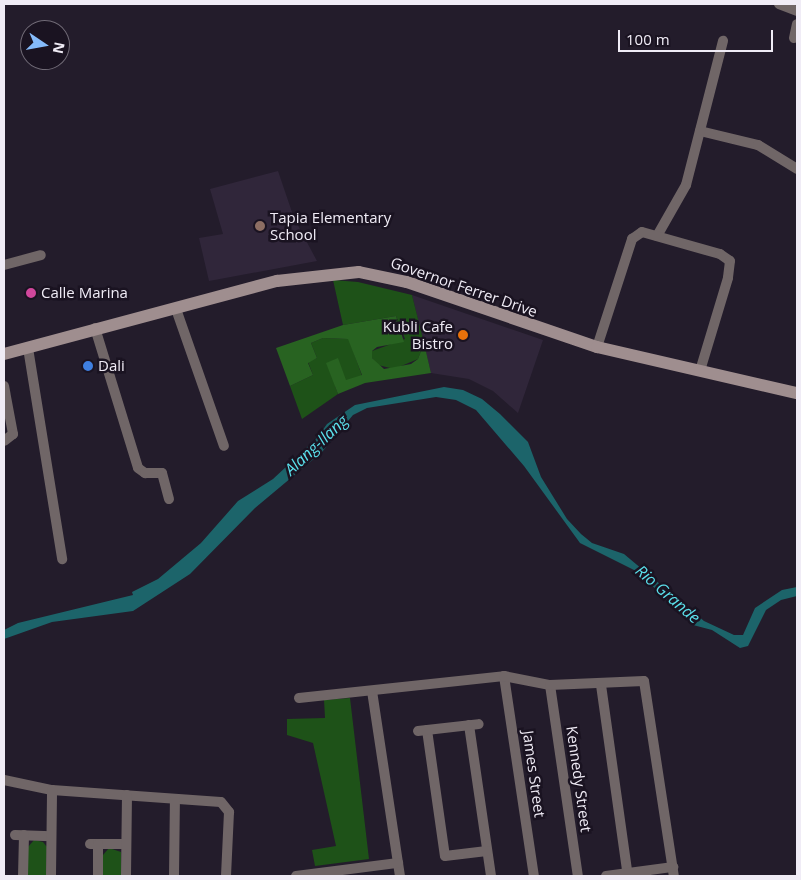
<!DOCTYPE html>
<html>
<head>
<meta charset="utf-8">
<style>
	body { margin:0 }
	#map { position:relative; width:801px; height:880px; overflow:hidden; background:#231c2b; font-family:"Open Sans",sans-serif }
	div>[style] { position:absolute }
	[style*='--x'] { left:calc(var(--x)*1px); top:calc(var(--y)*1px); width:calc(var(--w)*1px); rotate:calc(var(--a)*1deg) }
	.built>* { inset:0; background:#30263a }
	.green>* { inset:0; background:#1e5218 }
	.forest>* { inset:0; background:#286321 }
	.water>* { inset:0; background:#1c646a }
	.minor>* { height:10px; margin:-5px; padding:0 5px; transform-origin:5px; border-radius:5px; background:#706667 }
	.secondary>* { height:12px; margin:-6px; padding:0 6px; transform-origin:6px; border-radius:6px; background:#9f8e8f }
	.dots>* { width:14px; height:14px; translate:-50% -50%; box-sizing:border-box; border:2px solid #1a1321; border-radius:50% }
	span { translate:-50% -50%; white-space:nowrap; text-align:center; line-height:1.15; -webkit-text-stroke:5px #1a1321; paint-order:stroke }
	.poi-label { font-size:15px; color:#f0ecf6 }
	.left { translate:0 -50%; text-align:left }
	.right { translate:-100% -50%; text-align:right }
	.street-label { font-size:15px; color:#f0ecf6 }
	.water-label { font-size:16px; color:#5be1ec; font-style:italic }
	.frame { position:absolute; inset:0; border:5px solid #f0ecf6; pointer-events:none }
	.north { position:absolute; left:20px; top:20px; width:50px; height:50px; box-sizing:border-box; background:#1a1321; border:1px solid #706a76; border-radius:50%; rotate:102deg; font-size:14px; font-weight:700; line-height:20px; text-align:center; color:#f0ecf6 }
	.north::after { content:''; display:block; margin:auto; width:18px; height:22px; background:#85bbfb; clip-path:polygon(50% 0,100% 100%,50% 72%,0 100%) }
	.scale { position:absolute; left:618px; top:30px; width:155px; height:22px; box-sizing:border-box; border:2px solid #f0ecf6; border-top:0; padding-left:6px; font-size:15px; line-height:18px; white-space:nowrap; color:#f0ecf6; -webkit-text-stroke:4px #1a1321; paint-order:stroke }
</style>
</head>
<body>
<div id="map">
	<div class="built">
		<div style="clip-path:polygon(278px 171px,294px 218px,317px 261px,209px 281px,199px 238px,223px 234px,210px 189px)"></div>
		<div style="clip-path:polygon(412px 295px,543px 340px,518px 413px,493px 391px,469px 379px,431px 373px)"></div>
	</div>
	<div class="green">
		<div style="clip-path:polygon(333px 280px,358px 282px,412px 295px,424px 343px,418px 359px,394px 369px,378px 365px,372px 358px,372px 351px,405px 339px,396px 316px,343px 325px)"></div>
		<div style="clip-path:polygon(323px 338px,349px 339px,362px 376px,335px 386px,338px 394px,302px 419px,290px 386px,313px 375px,308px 362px,317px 358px,311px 343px)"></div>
		<div style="clip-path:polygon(350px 698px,369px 859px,315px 866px,312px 850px,336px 846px,313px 743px,287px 735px,287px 719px,325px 718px,324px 700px)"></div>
		<div style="clip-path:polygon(34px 840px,43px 842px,47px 847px,46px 876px,27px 876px,28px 847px)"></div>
		<div style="clip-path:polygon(109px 848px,121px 852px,121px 876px,102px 876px,103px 855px)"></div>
	</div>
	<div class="forest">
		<div style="clip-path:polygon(396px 316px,404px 342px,377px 347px,372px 351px,372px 358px,384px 369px,411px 364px,418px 359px,424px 343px,431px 373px,365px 383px,338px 394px,326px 363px,338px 358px,346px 380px,362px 375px,348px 339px,323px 338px,311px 343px,317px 358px,308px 363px,313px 375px,290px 386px,276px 348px,343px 325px)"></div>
	</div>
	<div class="water">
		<div style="clip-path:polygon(444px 387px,463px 390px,482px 399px,500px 414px,528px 442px,541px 477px,567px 519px,581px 534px,592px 543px,624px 554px,704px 621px,734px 635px,743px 635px,755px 608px,782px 590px,797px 587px,797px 596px,781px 600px,766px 610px,748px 646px,740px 648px,712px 630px,693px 625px,638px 572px,580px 543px,524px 466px,476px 410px,456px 400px,436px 397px,367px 408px,353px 415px,322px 452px,255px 508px,190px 574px,133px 611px,52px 622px,4px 639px,4px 630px,18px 623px,133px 595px,132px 592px,158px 579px,201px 543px,238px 501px,273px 479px,317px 438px,327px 424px,355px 405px)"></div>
	</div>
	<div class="minor">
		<div style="--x:779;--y:4;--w:19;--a:21"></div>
		<div style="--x:794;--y:38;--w:14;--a:-78"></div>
		<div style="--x:700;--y:131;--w:60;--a:13.6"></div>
		<div style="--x:758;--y:145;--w:46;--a:31.6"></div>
		<div style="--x:657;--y:236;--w:59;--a:-60.4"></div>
		<div style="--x:686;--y:185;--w:149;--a:-75.6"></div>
		<div style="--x:4;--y:265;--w:38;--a:-15"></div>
		<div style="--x:176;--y:309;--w:145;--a:70.7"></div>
		<div style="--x:95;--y:328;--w:146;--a:72.9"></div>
		<div style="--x:138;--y:468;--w:9;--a:36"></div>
		<div style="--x:145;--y:473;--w:17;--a:0"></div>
		<div style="--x:162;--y:473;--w:27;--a:75"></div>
		<div style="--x:597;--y:347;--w:114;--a:-72"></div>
		<div style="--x:632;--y:239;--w:12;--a:-35"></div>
		<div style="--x:642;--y:232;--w:81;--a:15.8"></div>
		<div style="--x:720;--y:254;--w:12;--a:35"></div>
		<div style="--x:730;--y:261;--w:17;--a:97"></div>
		<div style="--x:728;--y:278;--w:97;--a:106.8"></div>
		<div style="--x:28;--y:348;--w:214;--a:80.8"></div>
		<div style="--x:4;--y:386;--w:49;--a:79.4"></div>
		<div style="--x:13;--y:434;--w:11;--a:142"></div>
		<div style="--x:504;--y:676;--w:202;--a:81.5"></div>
		<div style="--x:550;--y:685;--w:193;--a:81.7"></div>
		<div style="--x:601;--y:685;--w:193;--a:82"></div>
		<div style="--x:372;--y:691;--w:187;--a:81.4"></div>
		<div style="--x:299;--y:698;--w:206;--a:-6.1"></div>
		<div style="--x:504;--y:676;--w:47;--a:11.1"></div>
		<div style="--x:550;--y:685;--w:94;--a:-2.4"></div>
		<div style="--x:644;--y:681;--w:197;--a:81.3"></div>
		<div style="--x:469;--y:725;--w:153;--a:81.7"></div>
		<div style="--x:427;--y:730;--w:127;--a:81.9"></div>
		<div style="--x:445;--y:856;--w:42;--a:-6.8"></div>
		<div style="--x:418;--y:731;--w:61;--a:-6.5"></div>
		<div style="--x:4;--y:780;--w:49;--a:11.8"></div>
		<div style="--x:52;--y:790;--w:169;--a:4.1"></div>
		<div style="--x:221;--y:802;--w:13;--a:51"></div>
		<div style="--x:229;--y:812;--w:64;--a:92.7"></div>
		<div style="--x:15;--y:835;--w:36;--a:2"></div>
		<div style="--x:90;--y:844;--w:36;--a:0"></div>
		<div style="--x:23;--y:876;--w:41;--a:-88.6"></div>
		<div style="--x:51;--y:876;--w:86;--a:-89.3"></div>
		<div style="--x:98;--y:876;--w:32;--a:-90"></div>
		<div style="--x:126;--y:876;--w:81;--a:-89.3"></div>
		<div style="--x:174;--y:876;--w:77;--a:-89.3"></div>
		<div style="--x:296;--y:876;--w:103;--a:-7.3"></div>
		<div style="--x:606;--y:876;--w:68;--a:-7.7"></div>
	</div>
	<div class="secondary">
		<div style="--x:4;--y:354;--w:283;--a:-15"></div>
		<div style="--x:277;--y:281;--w:82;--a:-6.3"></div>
		<div style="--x:359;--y:272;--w:49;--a:11.8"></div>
		<div style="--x:407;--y:282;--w:201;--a:18.9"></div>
		<div style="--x:597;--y:347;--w:205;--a:13"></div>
	</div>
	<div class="dots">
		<div style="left:260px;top:226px;background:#8d6e63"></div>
		<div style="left:31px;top:293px;background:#d1479c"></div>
		<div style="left:463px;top:335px;background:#e8710a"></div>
		<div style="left:88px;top:366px;background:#3f7fe0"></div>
	</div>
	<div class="poi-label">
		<span class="left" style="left:270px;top:226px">Tapia Elementary<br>School</span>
		<span class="left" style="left:41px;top:293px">Calle Marina</span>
		<span class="right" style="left:453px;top:335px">Kubli Cafe<br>Bistro</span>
		<span class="left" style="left:98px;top:366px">Dali</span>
	</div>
	<div class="street-label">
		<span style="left:464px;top:287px;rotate:19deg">Governor Ferrer Drive</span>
		<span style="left:534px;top:774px;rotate:82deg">James Street</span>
		<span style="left:579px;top:779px;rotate:82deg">Kennedy Street</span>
	</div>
	<div class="water-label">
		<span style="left:316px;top:445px;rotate:-43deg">Alang-Ilang</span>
		<span style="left:668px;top:594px;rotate:41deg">Rio Grande</span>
	</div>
	<div class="frame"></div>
	<div class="north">N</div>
	<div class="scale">100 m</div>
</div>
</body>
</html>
